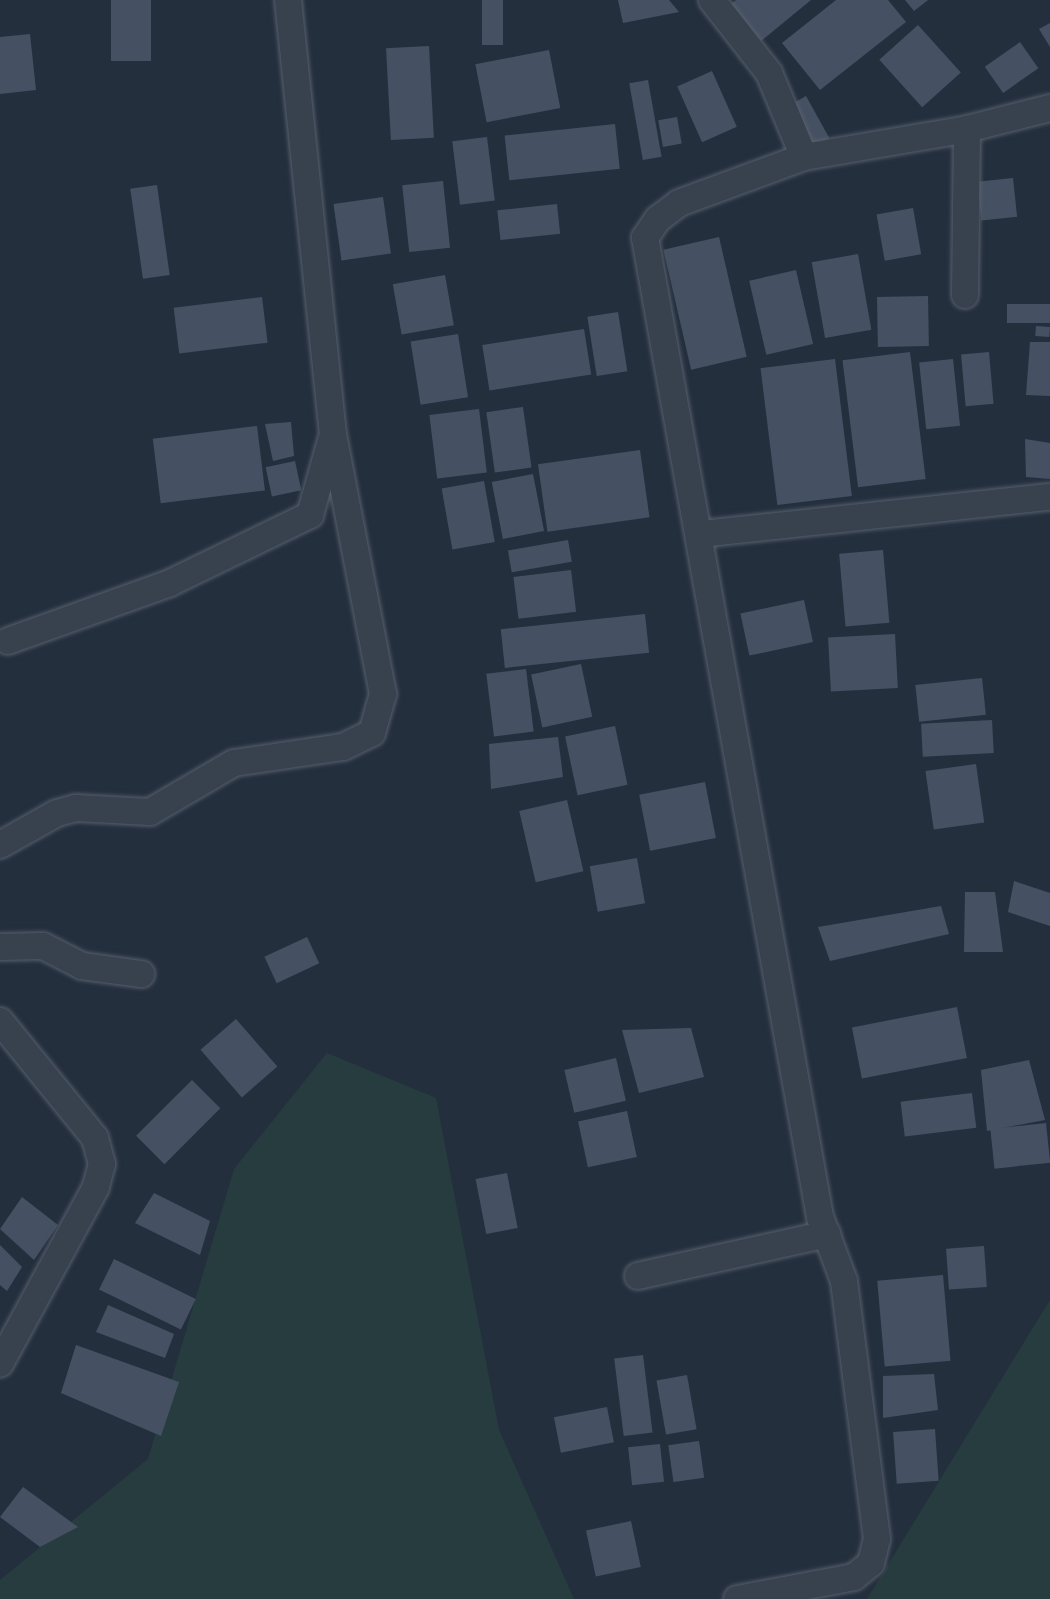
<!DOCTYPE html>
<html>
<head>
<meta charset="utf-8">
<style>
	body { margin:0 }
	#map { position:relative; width:1050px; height:1599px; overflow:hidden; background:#242f3e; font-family:Mulish,sans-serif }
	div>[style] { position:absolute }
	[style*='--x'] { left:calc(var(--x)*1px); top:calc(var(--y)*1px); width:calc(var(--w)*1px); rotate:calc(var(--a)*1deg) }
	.green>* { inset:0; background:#263c3f }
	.building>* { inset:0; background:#455162; transform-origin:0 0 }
	.roads { filter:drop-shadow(0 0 2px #565f6c) drop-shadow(0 0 2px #565f6c) }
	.minor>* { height:26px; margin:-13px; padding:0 13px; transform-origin:13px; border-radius:13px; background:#38414e }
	span { translate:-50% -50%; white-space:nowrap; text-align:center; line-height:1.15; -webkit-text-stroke:6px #1d2633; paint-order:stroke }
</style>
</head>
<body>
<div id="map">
	<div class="green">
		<div style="clip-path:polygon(327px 1053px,436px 1098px,499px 1430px,574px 1599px,0 1599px,0 1580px,148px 1459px,234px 1169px)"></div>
		<div style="clip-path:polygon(1050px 1300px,1050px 1599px,867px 1599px,1032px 1329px)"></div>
	</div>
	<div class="building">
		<div style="left:111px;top:0;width:40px;height:61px"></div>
		<div style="left:482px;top:0;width:21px;height:45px"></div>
		<div style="clip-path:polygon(618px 0,669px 0,679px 12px,623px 23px)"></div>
		<div style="clip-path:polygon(736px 0,811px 0,761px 41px,731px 4px)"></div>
		<div style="clip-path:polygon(836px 0,888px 0,906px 22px,820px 90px,782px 43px)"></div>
		<div style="clip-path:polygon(905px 0,928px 0,914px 11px)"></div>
		<div style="clip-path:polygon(1050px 23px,1050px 47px,1039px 29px)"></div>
		<div style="left:918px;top:25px;width:64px;height:52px;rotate:48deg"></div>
		<div style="clip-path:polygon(30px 34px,36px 90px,0 94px,0 37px)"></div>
		<div style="left:1020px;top:42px;width:32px;height:43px;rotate:55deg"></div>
		<div style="left:429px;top:46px;width:92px;height:43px;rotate:87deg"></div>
		<div style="left:549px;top:50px;width:59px;height:75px;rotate:79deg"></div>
		<div style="left:712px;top:71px;width:61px;height:38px;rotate:66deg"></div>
		<div style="left:648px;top:80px;width:78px;height:19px;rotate:80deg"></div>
		<div style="left:806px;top:96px;width:48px;height:21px;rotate:61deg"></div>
		<div style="left:677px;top:117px;width:27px;height:19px;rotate:80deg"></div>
		<div style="left:615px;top:124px;width:45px;height:111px;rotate:84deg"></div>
		<div style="left:487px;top:137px;width:64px;height:35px;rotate:83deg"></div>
		<div style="left:1013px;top:178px;width:39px;height:36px;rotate:84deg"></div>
		<div style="left:443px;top:181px;width:67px;height:41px;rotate:84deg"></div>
		<div style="left:157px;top:185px;width:91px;height:27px;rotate:82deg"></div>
		<div style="left:383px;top:197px;width:57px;height:50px;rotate:82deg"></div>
		<div style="left:557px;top:204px;width:30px;height:60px;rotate:84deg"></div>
		<div style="left:913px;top:208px;width:47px;height:37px;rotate:80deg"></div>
		<div style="left:719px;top:237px;width:123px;height:57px;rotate:77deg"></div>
		<div style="left:858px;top:254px;width:77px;height:47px;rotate:80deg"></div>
		<div style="left:796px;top:270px;width:76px;height:48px;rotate:77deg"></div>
		<div style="left:445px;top:275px;width:51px;height:53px;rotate:80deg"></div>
		<div style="left:928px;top:296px;width:50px;height:51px;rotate:89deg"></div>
		<div style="left:262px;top:297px;width:46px;height:89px;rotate:83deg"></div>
		<div style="left:1050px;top:304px;width:19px;height:43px;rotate:90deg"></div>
		<div style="left:618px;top:312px;width:60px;height:31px;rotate:81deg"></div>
		<div style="left:1036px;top:326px;width:14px;height:10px;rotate:4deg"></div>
		<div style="left:584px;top:329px;width:46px;height:103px;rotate:81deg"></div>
		<div style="left:458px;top:334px;width:64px;height:48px;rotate:81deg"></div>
		<div style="clip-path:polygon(1030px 342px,1050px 342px,1050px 396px,1026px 395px)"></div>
		<div style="left:910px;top:352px;width:128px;height:68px;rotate:83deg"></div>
		<div style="left:989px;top:352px;width:52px;height:28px;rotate:85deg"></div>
		<div style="left:835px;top:359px;width:138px;height:75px;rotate:83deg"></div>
		<div style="left:953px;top:359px;width:67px;height:34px;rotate:84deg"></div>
		<div style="left:523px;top:407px;width:61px;height:37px;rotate:82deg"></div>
		<div style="left:479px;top:409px;width:64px;height:50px;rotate:83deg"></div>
		<div style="clip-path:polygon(291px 422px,294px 456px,273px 461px,265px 424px)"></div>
		<div style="left:257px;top:426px;width:65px;height:105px;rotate:83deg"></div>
		<div style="clip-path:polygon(1025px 439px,1050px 443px,1050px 479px,1026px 477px)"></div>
		<div style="left:640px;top:450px;width:68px;height:103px;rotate:82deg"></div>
		<div style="left:295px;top:461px;width:30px;height:30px;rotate:78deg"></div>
		<div style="left:533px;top:474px;width:58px;height:42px;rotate:79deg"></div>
		<div style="left:484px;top:481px;width:62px;height:43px;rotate:80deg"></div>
		<div style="left:568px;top:540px;width:22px;height:61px;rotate:80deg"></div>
		<div style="left:883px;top:550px;width:73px;height:44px;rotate:85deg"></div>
		<div style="left:571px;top:570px;width:42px;height:58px;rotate:83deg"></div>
		<div style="left:804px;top:600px;width:43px;height:65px;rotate:78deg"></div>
		<div style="left:645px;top:614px;width:39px;height:145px;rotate:84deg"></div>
		<div style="left:895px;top:634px;width:54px;height:67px;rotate:87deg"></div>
		<div style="left:581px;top:664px;width:54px;height:51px;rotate:78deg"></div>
		<div style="left:526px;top:669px;width:63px;height:40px;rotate:83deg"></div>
		<div style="left:982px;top:678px;width:37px;height:67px;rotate:84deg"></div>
		<div style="left:992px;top:720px;width:33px;height:71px;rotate:87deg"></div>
		<div style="left:615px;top:726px;width:60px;height:51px;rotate:78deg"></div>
		<div style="clip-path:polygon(558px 737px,563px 777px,491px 789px,489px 744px)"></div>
		<div style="left:976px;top:764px;width:59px;height:51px;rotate:82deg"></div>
		<div style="left:705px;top:782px;width:57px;height:67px;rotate:79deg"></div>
		<div style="left:567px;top:800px;width:73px;height:49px;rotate:77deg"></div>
		<div style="left:637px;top:858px;width:46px;height:48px;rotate:80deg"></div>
		<div style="clip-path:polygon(1014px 881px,1050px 893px,1050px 926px,1008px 912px)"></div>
		<div style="clip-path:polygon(965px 892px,995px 892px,1003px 952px,964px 952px)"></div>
		<div style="clip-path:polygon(941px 906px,949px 934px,830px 961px,818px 927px)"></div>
		<div style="left:307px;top:937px;width:29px;height:47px;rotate:65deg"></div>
		<div style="left:957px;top:1007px;width:52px;height:107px;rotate:79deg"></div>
		<div style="left:236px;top:1019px;width:63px;height:47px;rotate:49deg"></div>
		<div style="clip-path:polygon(691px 1028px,704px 1077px,639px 1093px,622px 1030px)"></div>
		<div style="left:616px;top:1058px;width:44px;height:53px;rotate:77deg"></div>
		<div style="clip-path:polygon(1029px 1060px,1045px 1120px,987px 1131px,981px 1070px)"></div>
		<div style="left:192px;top:1080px;width:40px;height:79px;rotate:45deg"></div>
		<div style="left:972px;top:1093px;width:35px;height:72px;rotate:83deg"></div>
		<div style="left:627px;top:1111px;width:47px;height:50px;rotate:78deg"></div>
		<div style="left:1046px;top:1123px;width:40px;height:56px;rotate:84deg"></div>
		<div style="left:507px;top:1173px;width:56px;height:32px;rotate:79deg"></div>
		<div style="clip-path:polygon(154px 1193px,210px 1221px,200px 1255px,135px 1223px)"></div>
		<div style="clip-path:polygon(22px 1197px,58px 1225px,34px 1260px,0 1229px)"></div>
		<div style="clip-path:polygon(0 1245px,22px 1267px,7px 1291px,0 1285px)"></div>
		<div style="left:984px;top:1246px;width:41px;height:38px;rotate:86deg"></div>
		<div style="left:114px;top:1259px;width:91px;height:34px;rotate:26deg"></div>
		<div style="left:943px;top:1275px;width:86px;height:66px;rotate:85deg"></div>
		<div style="clip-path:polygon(108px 1305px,174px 1334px,165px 1358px,96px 1332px)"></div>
		<div style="clip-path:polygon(76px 1345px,179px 1382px,161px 1436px,61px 1393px)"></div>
		<div style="left:643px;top:1355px;width:78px;height:29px;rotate:83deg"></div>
		<div style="clip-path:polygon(934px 1374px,938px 1410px,883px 1418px,883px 1376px)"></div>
		<div style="left:687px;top:1375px;width:55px;height:31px;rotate:80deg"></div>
		<div style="left:607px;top:1407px;width:36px;height:54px;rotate:79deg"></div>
		<div style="left:935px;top:1429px;width:52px;height:42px;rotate:86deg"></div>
		<div style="left:699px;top:1441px;width:37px;height:31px;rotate:82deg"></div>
		<div style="left:660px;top:1444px;width:38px;height:32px;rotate:84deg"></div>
		<div style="clip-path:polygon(23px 1487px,78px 1527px,40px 1547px,0 1517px)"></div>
		<div style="left:631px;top:1521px;width:47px;height:46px;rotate:78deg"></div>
	</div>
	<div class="roads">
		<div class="minor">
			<div style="--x:712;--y:0;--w:93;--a:52"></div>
			<div style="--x:769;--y:73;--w:91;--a:67.4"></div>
			<div style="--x:965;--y:295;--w:166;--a:-89.3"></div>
			<div style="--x:701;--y:534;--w:351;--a:-6.1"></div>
			<div style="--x:8;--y:641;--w:172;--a:-19.7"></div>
			<div style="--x:170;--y:583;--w:156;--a:-25.9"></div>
			<div style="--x:310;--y:515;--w:77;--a:-74.2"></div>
			<div style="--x:0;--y:845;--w:65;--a:-29.3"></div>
			<div style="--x:57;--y:813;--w:20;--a:-15"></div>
			<div style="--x:76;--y:808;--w:74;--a:3.1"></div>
			<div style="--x:150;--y:812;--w:97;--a:-30.3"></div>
			<div style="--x:234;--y:763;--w:110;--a:-8.4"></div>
			<div style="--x:343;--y:747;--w:32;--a:-26"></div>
			<div style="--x:372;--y:733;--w:41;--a:-74.2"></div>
			<div style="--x:383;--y:694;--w:264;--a:-100.9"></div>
			<div style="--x:333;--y:435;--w:437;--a:-95.9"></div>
			<div style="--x:0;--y:947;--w:43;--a:-1.3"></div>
			<div style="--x:43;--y:946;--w:44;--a:27.1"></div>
			<div style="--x:82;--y:966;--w:60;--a:7.7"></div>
			<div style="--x:0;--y:1021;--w:151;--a:50.9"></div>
			<div style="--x:95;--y:1138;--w:27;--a:75"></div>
			<div style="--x:102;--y:1164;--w:24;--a:105"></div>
			<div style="--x:96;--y:1187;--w:201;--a:118.5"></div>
			<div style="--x:638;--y:1276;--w:194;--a:-12.5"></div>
			<div style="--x:737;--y:1599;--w:119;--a:-10.6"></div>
			<div style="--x:854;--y:1577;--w:22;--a:-39"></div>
			<div style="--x:871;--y:1563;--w:25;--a:-76"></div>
			<div style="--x:877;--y:1539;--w:260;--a:-97.3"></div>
			<div style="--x:844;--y:1281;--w:68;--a:-110.6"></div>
			<div style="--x:820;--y:1217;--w:995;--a:-100.13"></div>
			<div style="--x:645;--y:238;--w:23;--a:-56"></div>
			<div style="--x:658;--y:219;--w:26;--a:-37"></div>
			<div style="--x:679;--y:203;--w:133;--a:-20.2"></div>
			<div style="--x:804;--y:157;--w:165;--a:-9.7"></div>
			<div style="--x:967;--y:129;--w:86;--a:-14.2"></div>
		</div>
	</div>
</div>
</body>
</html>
